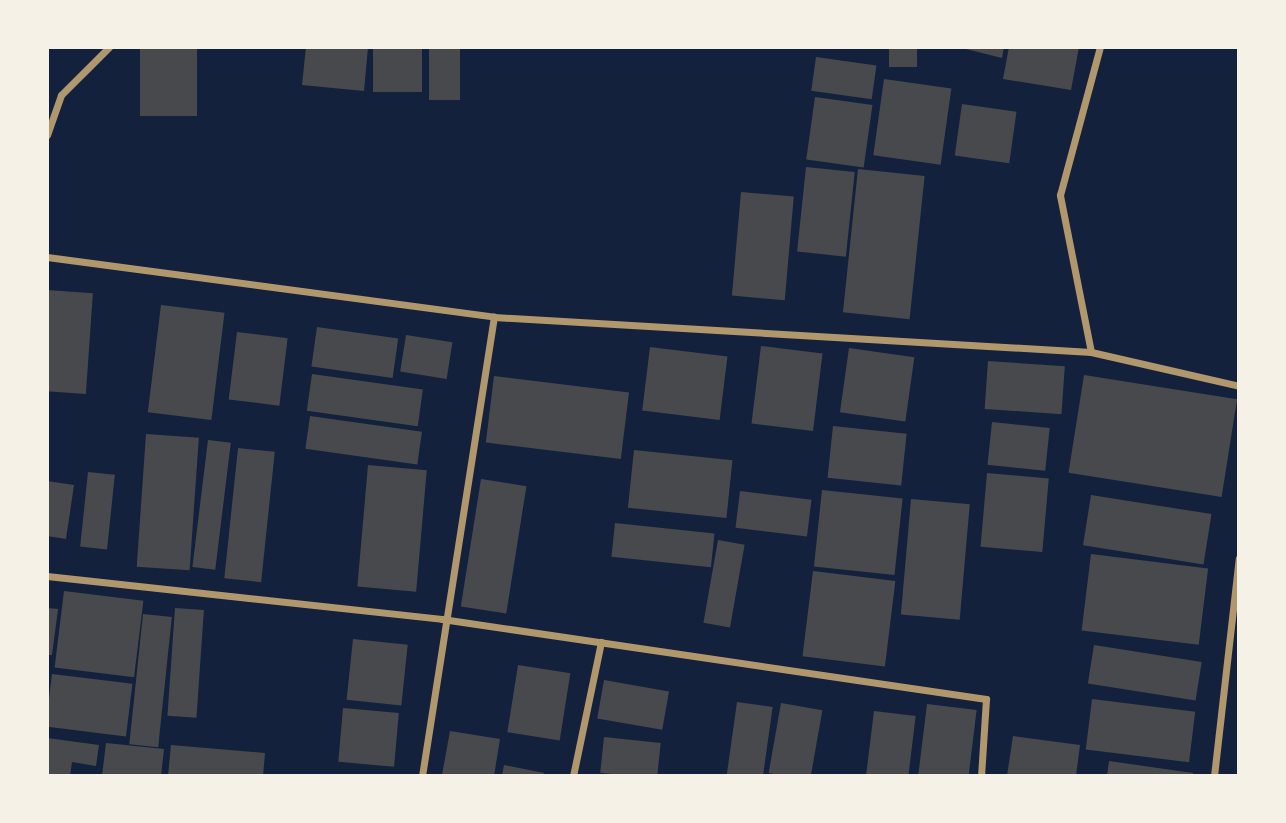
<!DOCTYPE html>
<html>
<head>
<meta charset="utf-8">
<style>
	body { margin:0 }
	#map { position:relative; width:1286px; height:823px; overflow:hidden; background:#14213d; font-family:Signika,sans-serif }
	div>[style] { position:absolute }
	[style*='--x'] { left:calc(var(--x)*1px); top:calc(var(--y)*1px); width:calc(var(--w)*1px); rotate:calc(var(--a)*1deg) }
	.building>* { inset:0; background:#48494c; transform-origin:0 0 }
	.minor>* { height:7px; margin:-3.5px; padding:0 3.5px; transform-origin:3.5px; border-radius:3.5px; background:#b1986c }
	span { translate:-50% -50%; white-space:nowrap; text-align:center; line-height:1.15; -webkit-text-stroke:6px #f6f1e7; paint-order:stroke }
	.frame { position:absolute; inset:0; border:49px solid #f6f1e7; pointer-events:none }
</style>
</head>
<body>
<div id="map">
	<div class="building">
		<div style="left:140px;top:47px;width:57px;height:69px"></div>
		<div style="clip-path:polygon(306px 47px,368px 47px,364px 91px,302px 85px)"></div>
		<div style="left:373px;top:47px;width:49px;height:45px"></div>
		<div style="left:429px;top:47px;width:31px;height:53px"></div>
		<div style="left:889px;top:47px;width:28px;height:20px"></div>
		<div style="clip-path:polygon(958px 47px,1004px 47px,1002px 58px)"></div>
		<div style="clip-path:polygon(1009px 47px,1079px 47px,1071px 90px,1003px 79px)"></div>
		<div style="left:816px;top:57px;width:61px;height:34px;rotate:8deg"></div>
		<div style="left:884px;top:79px;width:68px;height:77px;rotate:8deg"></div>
		<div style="left:815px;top:97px;width:58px;height:63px;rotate:8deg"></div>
		<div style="left:962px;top:104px;width:55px;height:52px;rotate:8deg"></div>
		<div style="left:806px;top:167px;width:49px;height:85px;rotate:6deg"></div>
		<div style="left:858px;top:169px;width:67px;height:144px;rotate:6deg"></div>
		<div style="left:741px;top:192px;width:53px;height:104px;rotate:5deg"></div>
		<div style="left:47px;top:290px;width:46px;height:101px;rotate:4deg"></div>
		<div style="left:161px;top:305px;width:64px;height:108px;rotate:7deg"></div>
		<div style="left:317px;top:327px;width:82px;height:40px;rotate:8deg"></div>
		<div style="left:237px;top:332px;width:51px;height:68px;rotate:7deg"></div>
		<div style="left:406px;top:335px;width:47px;height:37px;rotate:9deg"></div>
		<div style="left:761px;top:346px;width:62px;height:78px;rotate:7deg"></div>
		<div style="left:650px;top:347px;width:78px;height:64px;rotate:7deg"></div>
		<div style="left:849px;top:348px;width:66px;height:65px;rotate:8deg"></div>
		<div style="left:988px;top:361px;width:77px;height:48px;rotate:4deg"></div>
		<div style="left:312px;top:374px;width:112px;height:37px;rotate:8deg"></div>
		<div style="left:1084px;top:375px;width:155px;height:99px;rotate:9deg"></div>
		<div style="left:494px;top:376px;width:136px;height:67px;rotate:7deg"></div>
		<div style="left:310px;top:416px;width:113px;height:33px;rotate:8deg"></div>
		<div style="left:992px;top:422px;width:58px;height:43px;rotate:6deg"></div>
		<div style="left:833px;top:426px;width:74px;height:52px;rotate:6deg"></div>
		<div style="left:146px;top:434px;width:53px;height:133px;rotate:4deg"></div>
		<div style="left:208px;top:440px;width:23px;height:128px;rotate:7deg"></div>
		<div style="left:238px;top:448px;width:37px;height:131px;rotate:6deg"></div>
		<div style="left:634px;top:450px;width:99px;height:58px;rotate:6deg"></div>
		<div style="left:368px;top:465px;width:59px;height:122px;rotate:5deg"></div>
		<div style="left:88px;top:472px;width:27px;height:75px;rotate:6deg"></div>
		<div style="left:987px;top:473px;width:62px;height:74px;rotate:5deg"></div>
		<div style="left:481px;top:479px;width:46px;height:129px;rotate:9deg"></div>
		<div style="clip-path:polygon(47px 481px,74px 485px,66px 539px,47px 536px)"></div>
		<div style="left:822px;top:490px;width:81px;height:77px;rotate:6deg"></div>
		<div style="left:740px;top:491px;width:72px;height:37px;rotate:7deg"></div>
		<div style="left:1091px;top:495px;width:122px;height:51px;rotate:9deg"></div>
		<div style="left:911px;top:499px;width:59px;height:116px;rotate:5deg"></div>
		<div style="left:615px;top:523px;width:100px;height:34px;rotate:6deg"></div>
		<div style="left:718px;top:540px;width:27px;height:84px;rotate:10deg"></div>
		<div style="left:1091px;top:554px;width:118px;height:77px;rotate:7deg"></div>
		<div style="left:813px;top:571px;width:83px;height:86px;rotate:7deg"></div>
		<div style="left:64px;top:591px;width:80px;height:77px;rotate:7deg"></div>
		<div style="clip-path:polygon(47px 608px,58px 609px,52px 655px,47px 655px)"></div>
		<div style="left:175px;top:608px;width:29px;height:108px;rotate:4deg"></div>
		<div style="left:143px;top:614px;width:29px;height:131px;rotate:6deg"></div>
		<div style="left:353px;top:639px;width:55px;height:61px;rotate:6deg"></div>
		<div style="left:1094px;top:645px;width:109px;height:39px;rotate:9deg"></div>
		<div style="left:518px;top:665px;width:53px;height:68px;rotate:9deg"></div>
		<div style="left:52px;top:674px;width:81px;height:53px;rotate:7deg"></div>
		<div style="left:604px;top:680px;width:66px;height:39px;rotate:10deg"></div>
		<div style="left:1092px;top:699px;width:104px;height:51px;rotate:7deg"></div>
		<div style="left:737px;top:702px;width:36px;height:75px;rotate:8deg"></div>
		<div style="left:781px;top:703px;width:42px;height:71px;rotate:10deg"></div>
		<div style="left:927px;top:704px;width:50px;height:72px;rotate:7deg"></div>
		<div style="left:343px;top:708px;width:56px;height:54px;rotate:5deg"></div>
		<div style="left:874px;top:711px;width:42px;height:65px;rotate:7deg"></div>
		<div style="clip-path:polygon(450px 731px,500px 739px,494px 776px,442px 775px)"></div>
		<div style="clip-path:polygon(1013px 736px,1080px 745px,1076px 776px,1007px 776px)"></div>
		<div style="left:604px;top:737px;width:57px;height:36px;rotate:6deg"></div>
		<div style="clip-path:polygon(47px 738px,99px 745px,96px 766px,72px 762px,70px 776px,47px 776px)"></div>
		<div style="clip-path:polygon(106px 743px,164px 749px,161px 776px,102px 776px)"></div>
		<div style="clip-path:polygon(171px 745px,265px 753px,263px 776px,168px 776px)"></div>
		<div style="clip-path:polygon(1109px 761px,1193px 773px,1193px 776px,1107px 776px)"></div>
		<div style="clip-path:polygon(504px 765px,544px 773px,543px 776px,502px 776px)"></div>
	</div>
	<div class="minor">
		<div style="--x:47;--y:135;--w:42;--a:-70.7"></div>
		<div style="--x:61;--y:95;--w:68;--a:-45"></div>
		<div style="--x:47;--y:257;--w:451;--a:7.6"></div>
		<div style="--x:494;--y:317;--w:598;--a:3.36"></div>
		<div style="--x:1091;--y:352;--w:152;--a:12.9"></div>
		<div style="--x:1091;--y:352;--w:160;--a:-101.2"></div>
		<div style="--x:1060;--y:195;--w:153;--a:-74.9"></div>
		<div style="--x:47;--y:576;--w:397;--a:6.2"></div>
		<div style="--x:442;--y:619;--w:550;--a:8.37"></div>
		<div style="--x:986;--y:699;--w:77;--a:93.7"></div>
		<div style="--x:422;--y:776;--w:465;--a:-81.1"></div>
		<div style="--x:573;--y:776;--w:137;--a:-78.2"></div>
		<div style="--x:1214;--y:776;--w:219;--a:-83.5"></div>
	</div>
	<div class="frame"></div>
</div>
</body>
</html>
